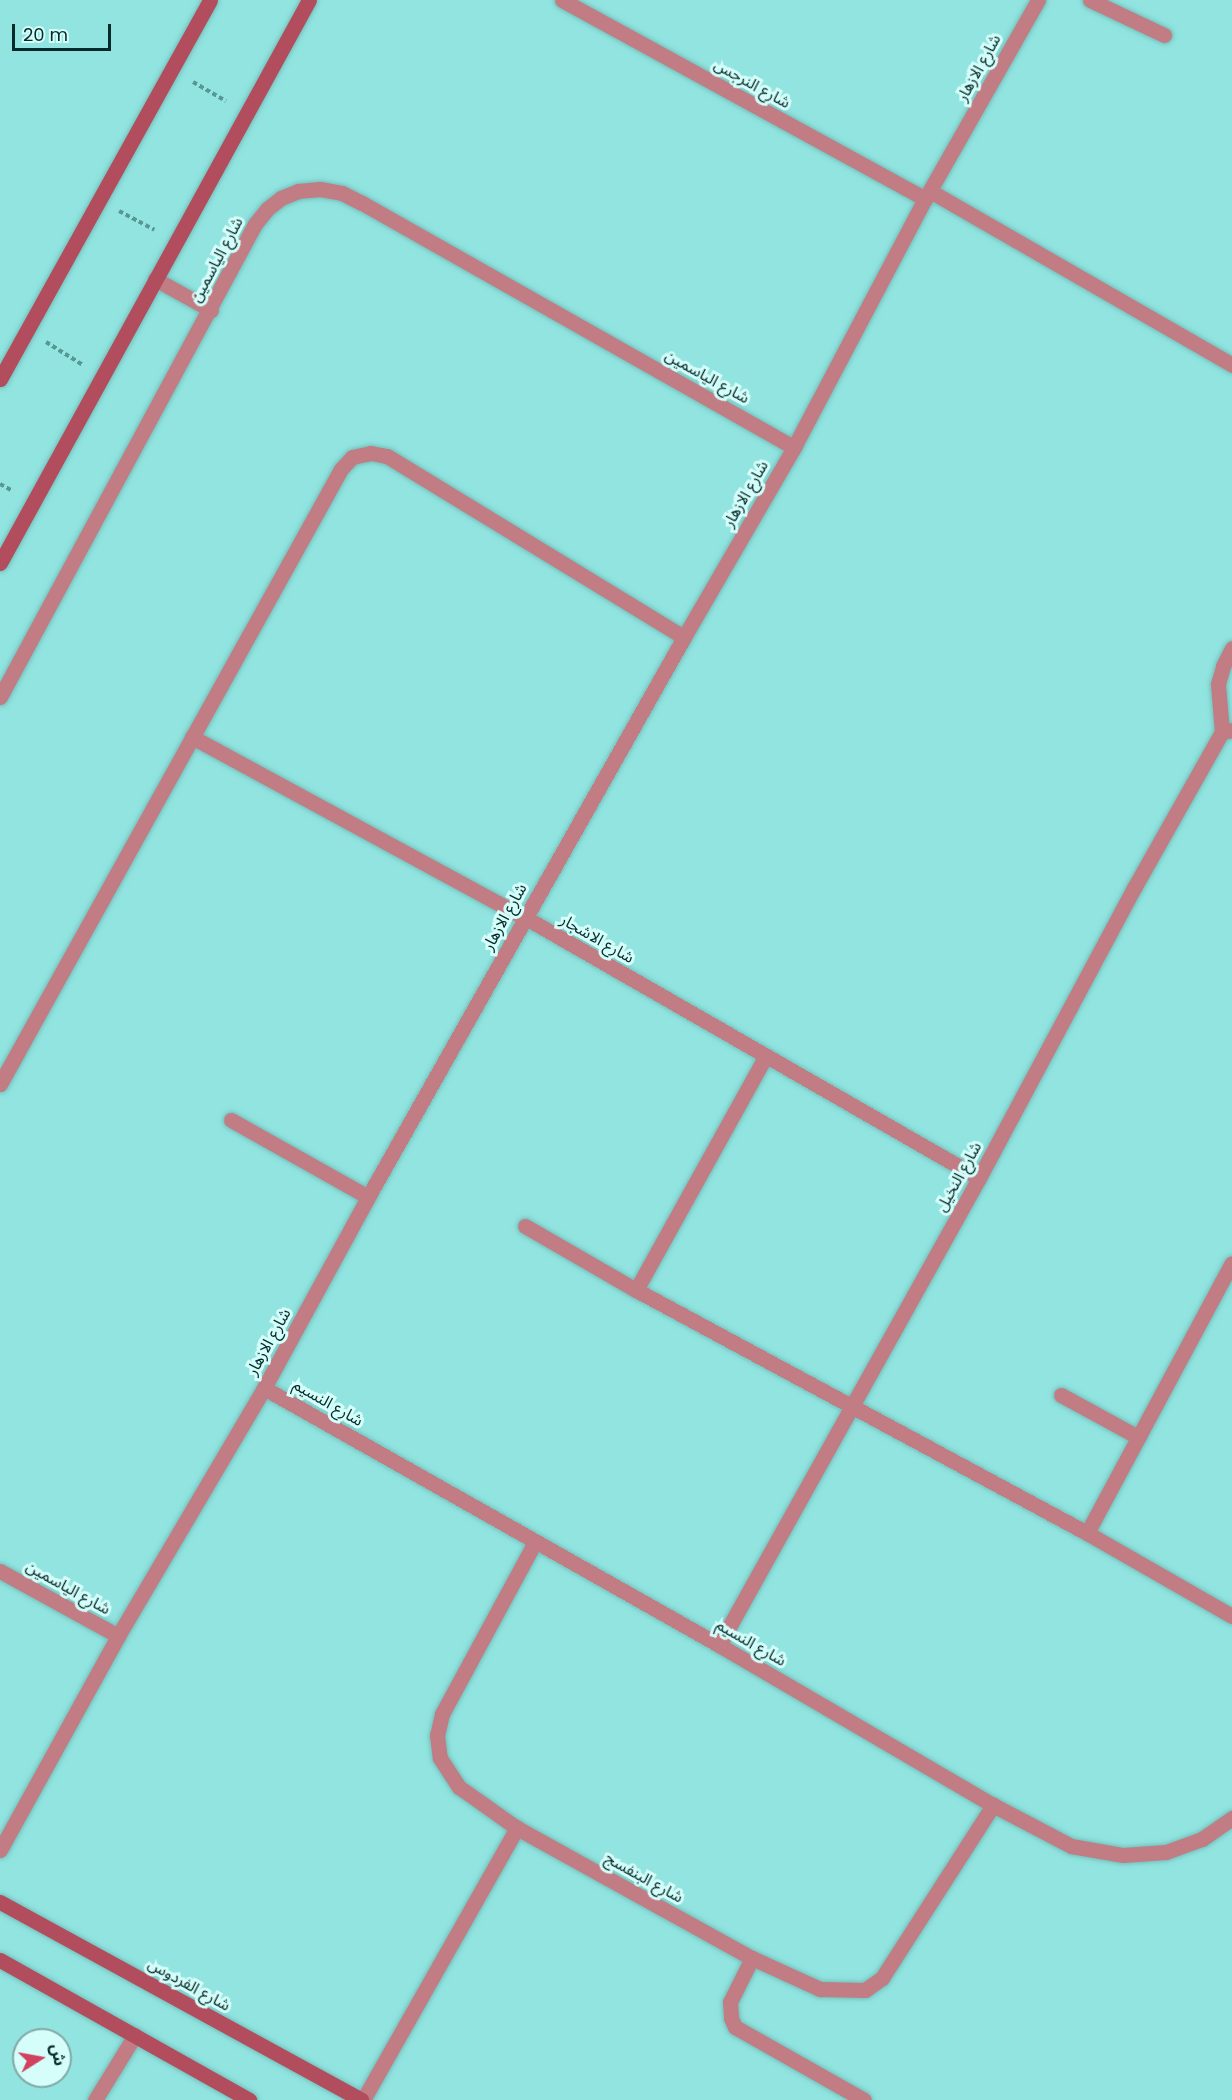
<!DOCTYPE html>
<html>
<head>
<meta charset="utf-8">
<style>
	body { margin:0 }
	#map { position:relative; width:1232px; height:2100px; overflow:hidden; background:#91e4e0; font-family:Poppins,"Noto Sans Arabic",sans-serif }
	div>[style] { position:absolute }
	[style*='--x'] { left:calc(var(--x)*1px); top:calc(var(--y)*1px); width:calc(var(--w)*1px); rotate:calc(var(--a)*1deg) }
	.path>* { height:4px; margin-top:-2px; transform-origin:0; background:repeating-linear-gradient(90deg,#579794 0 4.5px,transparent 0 7.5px) }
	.roads { filter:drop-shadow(0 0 2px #75bfbb) drop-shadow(0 0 2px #75bfbb) }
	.lane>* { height:15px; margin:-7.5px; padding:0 7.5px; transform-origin:7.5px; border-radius:7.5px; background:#c17c84 }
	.street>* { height:15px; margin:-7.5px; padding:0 7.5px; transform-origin:7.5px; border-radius:7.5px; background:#c17c84 }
	.secondary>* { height:15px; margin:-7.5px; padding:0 7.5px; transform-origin:7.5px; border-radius:7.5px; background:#b24d5e }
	span { translate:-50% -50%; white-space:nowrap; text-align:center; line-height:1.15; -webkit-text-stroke:6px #d5fdfa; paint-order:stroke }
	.street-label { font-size:16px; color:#052a29 }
	.north { position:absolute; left:12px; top:2028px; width:60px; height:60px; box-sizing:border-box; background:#d5fdfa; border:2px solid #82a9a6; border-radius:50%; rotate:79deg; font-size:16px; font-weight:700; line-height:24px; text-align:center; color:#052a29 }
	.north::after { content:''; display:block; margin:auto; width:21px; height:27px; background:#d24260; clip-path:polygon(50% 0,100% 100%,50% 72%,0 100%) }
	.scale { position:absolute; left:12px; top:24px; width:99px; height:27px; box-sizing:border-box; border:3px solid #052a29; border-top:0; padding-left:8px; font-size:18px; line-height:21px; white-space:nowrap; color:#052a29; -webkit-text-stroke:4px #d5fdfa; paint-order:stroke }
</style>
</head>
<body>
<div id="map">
	<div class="path">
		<div style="--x:193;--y:82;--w:38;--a:30"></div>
		<div style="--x:119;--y:211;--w:40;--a:28"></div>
		<div style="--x:46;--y:342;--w:44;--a:31.9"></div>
		<div style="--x:0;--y:484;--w:13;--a:29"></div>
	</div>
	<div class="roads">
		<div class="lane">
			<div style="--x:1090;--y:0;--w:82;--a:25.3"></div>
			<div style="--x:231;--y:1120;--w:157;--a:29.3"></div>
			<div style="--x:1061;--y:1395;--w:88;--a:28.6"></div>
			<div style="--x:752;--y:1958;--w:49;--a:116.6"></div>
			<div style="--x:730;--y:2002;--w:16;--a:86"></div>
			<div style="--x:731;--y:2018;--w:10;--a:66"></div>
			<div style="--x:735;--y:2027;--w:148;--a:29.5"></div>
		</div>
		<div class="street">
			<div style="--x:562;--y:0;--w:414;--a:28.7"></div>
			<div style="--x:930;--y:191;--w:349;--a:29.9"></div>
			<div style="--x:155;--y:279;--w:64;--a:29"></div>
			<div style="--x:0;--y:697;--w:537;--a:-61.67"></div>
			<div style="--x:255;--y:224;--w:19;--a:-51"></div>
			<div style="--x:267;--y:209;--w:18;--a:-38"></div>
			<div style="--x:281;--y:198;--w:18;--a:-22"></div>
			<div style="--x:298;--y:191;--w:22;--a:-5"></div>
			<div style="--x:320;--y:189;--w:22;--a:10"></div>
			<div style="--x:342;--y:193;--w:22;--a:27"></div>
			<div style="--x:362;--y:203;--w:496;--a:29.5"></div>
			<div style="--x:1222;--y:732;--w:48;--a:-94.8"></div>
			<div style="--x:1218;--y:684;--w:19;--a:-74"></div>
			<div style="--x:1223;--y:666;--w:20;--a:-63"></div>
			<div style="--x:192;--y:737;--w:380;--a:28.5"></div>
			<div style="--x:526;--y:918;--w:522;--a:29.85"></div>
			<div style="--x:0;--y:1084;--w:703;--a:-60.99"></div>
			<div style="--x:341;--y:469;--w:16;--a:-47"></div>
			<div style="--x:352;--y:457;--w:19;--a:-12"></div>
			<div style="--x:371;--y:453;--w:16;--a:11"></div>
			<div style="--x:387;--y:456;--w:348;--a:31.4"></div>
			<div style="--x:525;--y:1226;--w:128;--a:30"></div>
			<div style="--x:636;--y:1290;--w:512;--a:28.32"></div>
			<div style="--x:1087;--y:1533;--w:167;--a:29.8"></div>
			<div style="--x:636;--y:1290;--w:266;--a:-61"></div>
			<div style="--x:264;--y:1388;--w:523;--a:29.46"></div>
			<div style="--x:719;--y:1645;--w:317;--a:30.3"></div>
			<div style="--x:993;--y:1805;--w:88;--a:27.7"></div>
			<div style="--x:1071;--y:1846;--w:53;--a:9.8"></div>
			<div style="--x:1123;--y:1855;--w:43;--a:-4"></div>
			<div style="--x:1166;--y:1852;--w:38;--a:-20"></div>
			<div style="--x:1202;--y:1839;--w:37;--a:-35"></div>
			<div style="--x:1087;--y:1533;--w:306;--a:-61.8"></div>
			<div style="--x:535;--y:1542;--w:196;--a:118.4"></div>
			<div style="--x:442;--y:1714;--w:22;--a:103"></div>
			<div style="--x:437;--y:1735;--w:23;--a:83"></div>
			<div style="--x:440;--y:1758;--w:35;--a:57"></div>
			<div style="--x:459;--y:1787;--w:71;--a:35.3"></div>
			<div style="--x:517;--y:1828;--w:269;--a:29"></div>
			<div style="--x:752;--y:1958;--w:75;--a:24.5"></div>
			<div style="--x:820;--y:1989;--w:45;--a:1.3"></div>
			<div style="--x:865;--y:1990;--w:21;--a:-35"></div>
			<div style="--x:882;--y:1978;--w:206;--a:-57.3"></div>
			<div style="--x:0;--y:1571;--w:135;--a:28.8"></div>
			<div style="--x:719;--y:1645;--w:534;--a:-60.89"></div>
			<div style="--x:979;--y:1178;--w:329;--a:-61.9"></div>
			<div style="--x:1134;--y:888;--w:179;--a:-60.6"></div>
			<div style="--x:1222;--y:732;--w:10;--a:-11"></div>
			<div style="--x:0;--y:1850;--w:244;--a:-61.1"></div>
			<div style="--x:118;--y:1636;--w:288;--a:-59.5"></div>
			<div style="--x:264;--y:1388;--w:217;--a:-61.4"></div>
			<div style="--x:368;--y:1197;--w:643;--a:-60.56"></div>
			<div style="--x:684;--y:637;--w:220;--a:-59.9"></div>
			<div style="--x:794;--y:447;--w:280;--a:-62.2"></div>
			<div style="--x:925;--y:199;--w:229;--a:-60.4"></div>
			<div style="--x:95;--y:2100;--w:76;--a:-58.4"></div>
			<div style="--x:363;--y:2100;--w:313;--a:-60.5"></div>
		</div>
		<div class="secondary">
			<div style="--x:0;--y:379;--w:433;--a:-61"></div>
			<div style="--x:0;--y:563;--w:642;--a:-61.24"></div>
			<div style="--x:0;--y:1902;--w:412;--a:28.7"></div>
			<div style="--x:0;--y:1960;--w:286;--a:29.3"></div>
		</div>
	</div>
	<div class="street-label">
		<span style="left:979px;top:68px;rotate:-61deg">شارع الازهار</span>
		<span style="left:752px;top:84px;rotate:29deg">شارع النرجس</span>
		<span style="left:217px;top:260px;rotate:-62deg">شارع الياسمين</span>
		<span style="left:707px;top:377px;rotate:29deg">شارع الياسمين</span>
		<span style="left:746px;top:494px;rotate:-60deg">شارع الازهار</span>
		<span style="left:505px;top:917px;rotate:-61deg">شارع الازهار</span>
		<span style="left:597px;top:939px;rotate:30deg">شارع الاشجار</span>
		<span style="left:959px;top:1177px;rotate:-61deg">شارع النخيل</span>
		<span style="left:269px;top:1342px;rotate:-61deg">شارع الازهار</span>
		<span style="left:328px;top:1403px;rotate:30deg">شارع النسيم</span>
		<span style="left:68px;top:1588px;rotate:29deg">شارع الياسمين</span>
		<span style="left:751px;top:1643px;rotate:30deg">شارع النسيم</span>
		<span style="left:644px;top:1878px;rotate:29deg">شارع البنفسج</span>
		<span style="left:189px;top:1985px;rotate:29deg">شارع الفردوس</span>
	</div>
	<div class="north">ش</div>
	<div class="scale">20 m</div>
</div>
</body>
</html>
